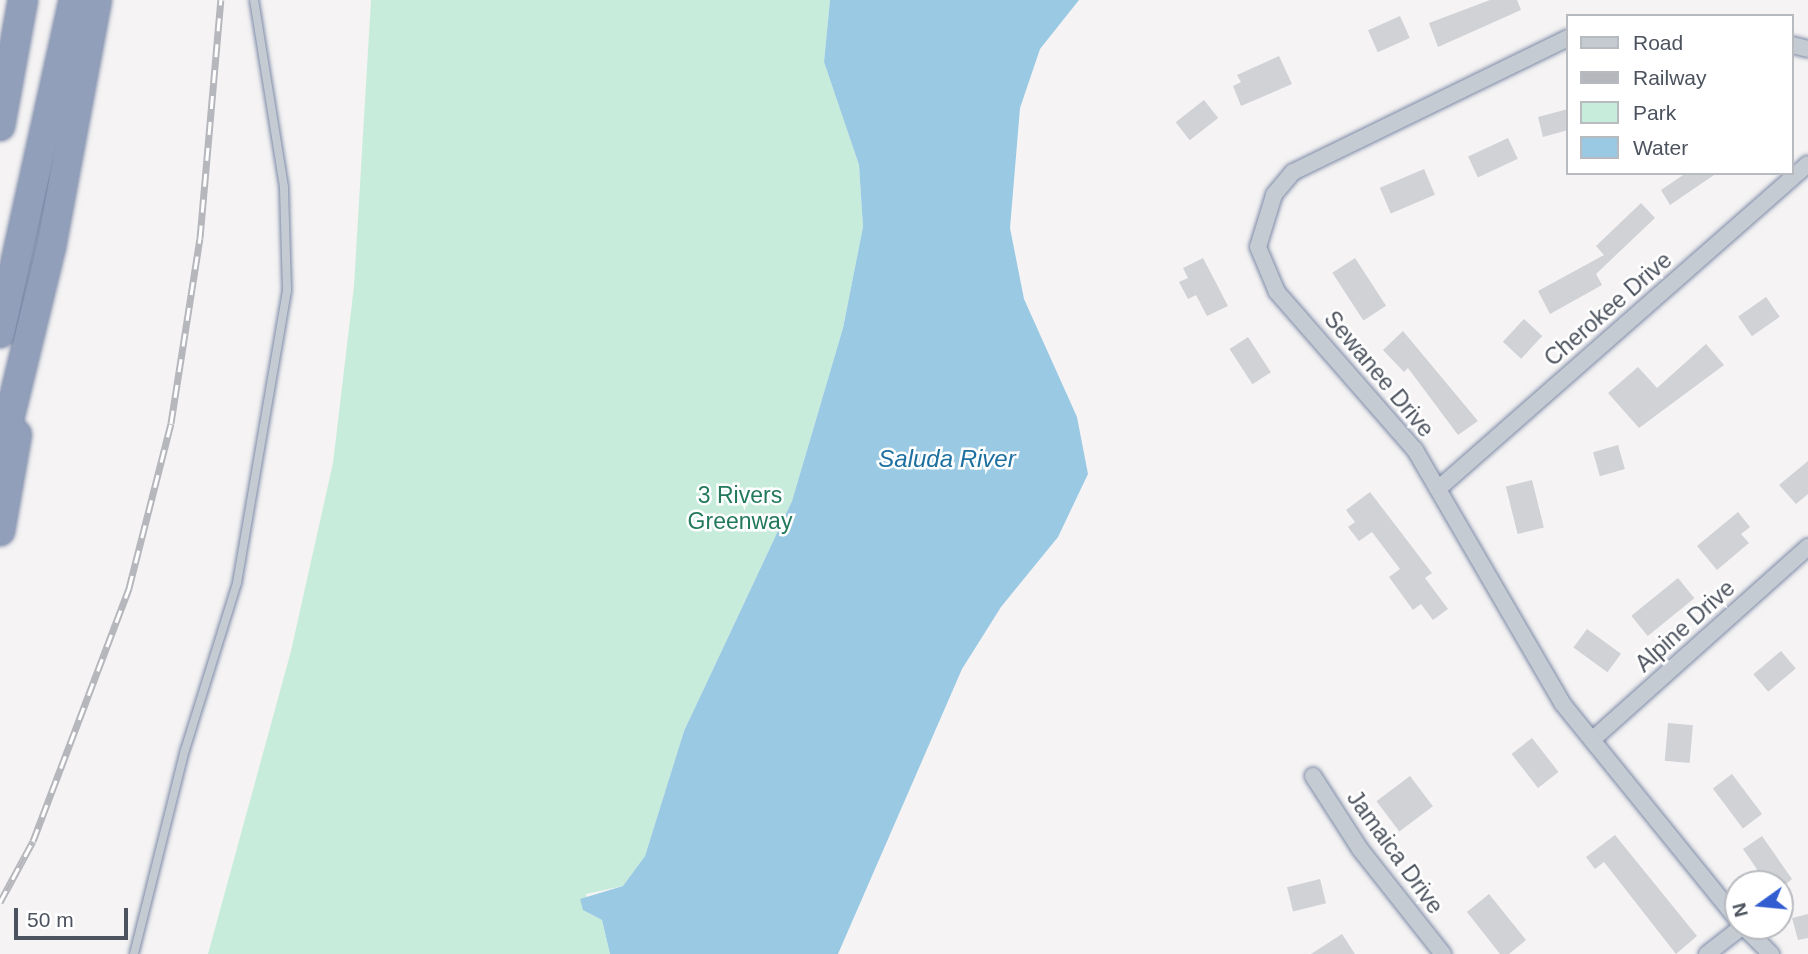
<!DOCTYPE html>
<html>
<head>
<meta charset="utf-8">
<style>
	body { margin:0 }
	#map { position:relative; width:1808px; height:954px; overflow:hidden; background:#f5f3f3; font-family:Helvetica,sans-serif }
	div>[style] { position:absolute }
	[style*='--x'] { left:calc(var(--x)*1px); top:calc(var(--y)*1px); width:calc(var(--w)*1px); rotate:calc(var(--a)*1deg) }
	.green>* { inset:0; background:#c8ecdb }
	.water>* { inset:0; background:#9ac9e3 }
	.building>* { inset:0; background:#d0d2d6; transform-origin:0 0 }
	.roads { filter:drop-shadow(0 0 2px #7c8aa7) drop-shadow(0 0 2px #7c8aa7) }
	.service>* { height:8px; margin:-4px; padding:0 4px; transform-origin:4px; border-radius:4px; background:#c5cbd2 }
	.minor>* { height:16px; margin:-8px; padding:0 8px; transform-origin:8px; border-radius:8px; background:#c5cbd2 }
	.motorway>* { height:28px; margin:-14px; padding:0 14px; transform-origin:14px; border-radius:14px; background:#919fbb }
	.rail>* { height:7px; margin-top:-3.5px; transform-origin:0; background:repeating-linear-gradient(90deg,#fff 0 13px,#b6b7bc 0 26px); box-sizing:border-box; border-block:2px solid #b6b7bc }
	span { translate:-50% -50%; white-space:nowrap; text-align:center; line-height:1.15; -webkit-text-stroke:5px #fff; paint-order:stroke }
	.street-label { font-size:23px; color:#4c535e }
	.park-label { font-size:23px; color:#23795c }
	.water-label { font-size:24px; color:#1e70a0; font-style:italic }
	.legend { position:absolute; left:1566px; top:14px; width:228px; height:161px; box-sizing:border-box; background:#fff; border:2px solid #b7babf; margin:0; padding:9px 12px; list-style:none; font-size:21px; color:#4c535e }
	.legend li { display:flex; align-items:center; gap:14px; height:35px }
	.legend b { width:35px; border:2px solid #b7babf }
	.north { position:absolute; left:1724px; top:870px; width:70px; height:70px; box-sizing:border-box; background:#fff; border:2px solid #b7babf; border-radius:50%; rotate:255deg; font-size:19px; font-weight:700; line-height:28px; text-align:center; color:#4c535e }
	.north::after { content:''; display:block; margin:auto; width:24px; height:32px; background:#315dd1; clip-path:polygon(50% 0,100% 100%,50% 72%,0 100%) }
	.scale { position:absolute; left:14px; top:908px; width:114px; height:32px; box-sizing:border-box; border:4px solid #4c535e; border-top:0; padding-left:9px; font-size:21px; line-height:24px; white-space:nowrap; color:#4c535e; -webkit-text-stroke:5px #fff; paint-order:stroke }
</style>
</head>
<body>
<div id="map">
	<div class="green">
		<div style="clip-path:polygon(371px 0,830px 0,824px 62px,859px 165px,863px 227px,843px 328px,792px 501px,684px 731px,645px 856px,623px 886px,586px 894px,589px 913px,602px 920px,610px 954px,208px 954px,291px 651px,333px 463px,354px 286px)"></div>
	</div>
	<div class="water">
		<div style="clip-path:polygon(830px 0,1079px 0,1040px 49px,1020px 108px,1010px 228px,1024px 299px,1077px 417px,1088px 474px,1058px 537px,1001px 607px,962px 669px,838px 954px,610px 954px,602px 920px,583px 910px,580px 899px,623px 886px,645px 856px,684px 731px,792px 501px,843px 328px,863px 227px,859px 165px,824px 62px)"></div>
	</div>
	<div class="building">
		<div style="clip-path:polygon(1490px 0,1517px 0,1521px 10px,1438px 47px,1429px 23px)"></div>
		<div style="left:1400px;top:16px;width:24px;height:35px;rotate:66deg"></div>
		<div style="clip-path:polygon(1279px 56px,1292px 84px,1241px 106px,1233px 86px,1241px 82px,1237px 75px)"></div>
		<div style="left:1204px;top:100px;width:23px;height:36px;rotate:52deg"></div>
		<div style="clip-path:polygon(1568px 109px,1568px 130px,1543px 137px,1538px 117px)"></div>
		<div style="left:1508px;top:138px;width:23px;height:44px;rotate:65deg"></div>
		<div style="left:1424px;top:169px;width:28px;height:48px;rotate:67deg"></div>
		<div style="clip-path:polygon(1686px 173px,1717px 173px,1670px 205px,1661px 190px)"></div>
		<div style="clip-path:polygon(1641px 203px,1655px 218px,1596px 274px,1602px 285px,1550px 314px,1538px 291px,1604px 255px,1596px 246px)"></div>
		<div style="clip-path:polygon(1203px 258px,1228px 306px,1207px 316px,1196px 295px,1188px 299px,1179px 282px,1188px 278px,1183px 268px)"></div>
		<div style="left:1355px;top:258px;width:57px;height:27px;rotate:57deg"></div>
		<div style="left:1766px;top:297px;width:24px;height:34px;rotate:55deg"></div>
		<div style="left:1524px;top:319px;width:25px;height:31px;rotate:43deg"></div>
		<div style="clip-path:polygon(1403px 331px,1478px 421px,1458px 435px,1408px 368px,1404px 372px,1383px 350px)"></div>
		<div style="left:1248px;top:337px;width:42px;height:22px;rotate:57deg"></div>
		<div style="clip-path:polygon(1706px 344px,1724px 365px,1639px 428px,1608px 393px,1638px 367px,1657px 388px)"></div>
		<div style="left:1618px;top:445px;width:25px;height:26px;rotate:74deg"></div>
		<div style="clip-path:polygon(1808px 461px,1808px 494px,1796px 504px,1779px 485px)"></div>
		<div style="left:1532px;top:480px;width:49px;height:27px;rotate:76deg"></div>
		<div style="clip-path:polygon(1370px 492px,1432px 573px,1425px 578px,1448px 609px,1433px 620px,1421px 604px,1413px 610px,1389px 577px,1400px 569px,1372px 532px,1359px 541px,1348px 527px,1355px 522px,1346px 510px)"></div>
		<div style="clip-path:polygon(1738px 512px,1750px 527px,1741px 534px,1749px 543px,1717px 570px,1697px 546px)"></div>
		<div style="left:1678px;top:578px;width:26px;height:60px;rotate:51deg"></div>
		<div style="left:1587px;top:629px;width:42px;height:23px;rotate:36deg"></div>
		<div style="left:1781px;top:651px;width:23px;height:36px;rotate:50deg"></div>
		<div style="left:1668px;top:723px;width:25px;height:38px;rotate:5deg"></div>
		<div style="left:1532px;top:738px;width:43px;height:26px;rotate:52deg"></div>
		<div style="left:1732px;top:774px;width:50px;height:24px;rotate:53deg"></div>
		<div style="left:1410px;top:776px;width:38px;height:42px;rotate:53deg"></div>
		<div style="clip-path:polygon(1615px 835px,1697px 936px,1676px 954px,1604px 862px,1595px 869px,1586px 857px)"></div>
		<div style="clip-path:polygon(1762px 836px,1792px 879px,1786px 884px,1767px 884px,1743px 849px)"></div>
		<div style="left:1320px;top:879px;width:25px;height:34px;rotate:76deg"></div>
		<div style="clip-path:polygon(1489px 894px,1526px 940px,1509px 954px,1500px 954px,1467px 912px)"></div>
		<div style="clip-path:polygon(1808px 914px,1808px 938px,1798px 940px,1792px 918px)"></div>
		<div style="clip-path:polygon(1342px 934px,1355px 954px,1311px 954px)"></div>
	</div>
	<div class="roads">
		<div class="service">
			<div style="--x:134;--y:954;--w:210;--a:-76"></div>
			<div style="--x:185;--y:750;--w:175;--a:-72.7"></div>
			<div style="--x:237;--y:583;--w:297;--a:-80.3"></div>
			<div style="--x:287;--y:290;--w:103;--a:-91.7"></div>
			<div style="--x:284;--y:187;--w:189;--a:-99.1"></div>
		</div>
		<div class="minor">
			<div style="--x:1568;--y:38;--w:306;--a:154"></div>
			<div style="--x:1293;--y:172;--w:30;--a:130"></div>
			<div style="--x:1274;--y:195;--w:54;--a:107.1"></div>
			<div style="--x:1258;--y:247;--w:49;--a:67.1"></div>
			<div style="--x:1277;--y:292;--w:210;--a:48.9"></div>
			<div style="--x:1415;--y:450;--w:293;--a:59.8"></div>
			<div style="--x:1562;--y:703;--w:279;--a:51"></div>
			<div style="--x:1792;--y:45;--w:16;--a:14"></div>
			<div style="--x:1438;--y:489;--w:492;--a:-41.3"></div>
			<div style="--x:1592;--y:740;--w:290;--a:-41.8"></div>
			<div style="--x:1313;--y:776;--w:87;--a:57.2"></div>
			<div style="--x:1360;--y:849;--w:134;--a:51.7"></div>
			<div style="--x:1743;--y:926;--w:40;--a:45"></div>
			<div style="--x:1707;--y:954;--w:46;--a:-37.9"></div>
		</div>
		<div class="motorway">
			<div style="--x:0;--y:126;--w:128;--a:-79.7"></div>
			<div style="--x:0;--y:333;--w:341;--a:-77.5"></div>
			<div style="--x:0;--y:456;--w:215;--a:-76.3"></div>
			<div style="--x:51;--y:247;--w:251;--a:-79.5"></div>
			<div style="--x:0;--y:531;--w:98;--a:-80.1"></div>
		</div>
	</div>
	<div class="rail">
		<div style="--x:0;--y:902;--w:69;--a:-61.6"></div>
		<div style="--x:33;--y:841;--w:271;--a:-69.2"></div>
		<div style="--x:129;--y:588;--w:170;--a:-75.7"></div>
		<div style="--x:171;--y:423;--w:187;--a:-81.1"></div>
		<div style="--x:200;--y:238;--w:239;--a:-85"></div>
	</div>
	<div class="street-label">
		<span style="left:1608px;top:309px;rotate:-41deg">Cherokee Drive</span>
		<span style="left:1379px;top:374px;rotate:50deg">Sewanee Drive</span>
		<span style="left:1685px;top:626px;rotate:-42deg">Alpine Drive</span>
		<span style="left:1395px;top:852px;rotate:54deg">Jamaica Drive</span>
	</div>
	<div class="park-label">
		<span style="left:740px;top:508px">3 Rivers<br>Greenway</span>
	</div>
	<div class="water-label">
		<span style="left:947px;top:459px">Saluda River</span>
	</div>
	<ul class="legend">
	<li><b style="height:9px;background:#c5cbd2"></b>Road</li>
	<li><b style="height:9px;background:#b6b7bc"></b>Railway</li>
	<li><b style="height:19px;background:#c8ecdb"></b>Park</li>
	<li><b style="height:19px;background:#9ac9e3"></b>Water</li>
	</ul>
	<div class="north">N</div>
	<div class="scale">50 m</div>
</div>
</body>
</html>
